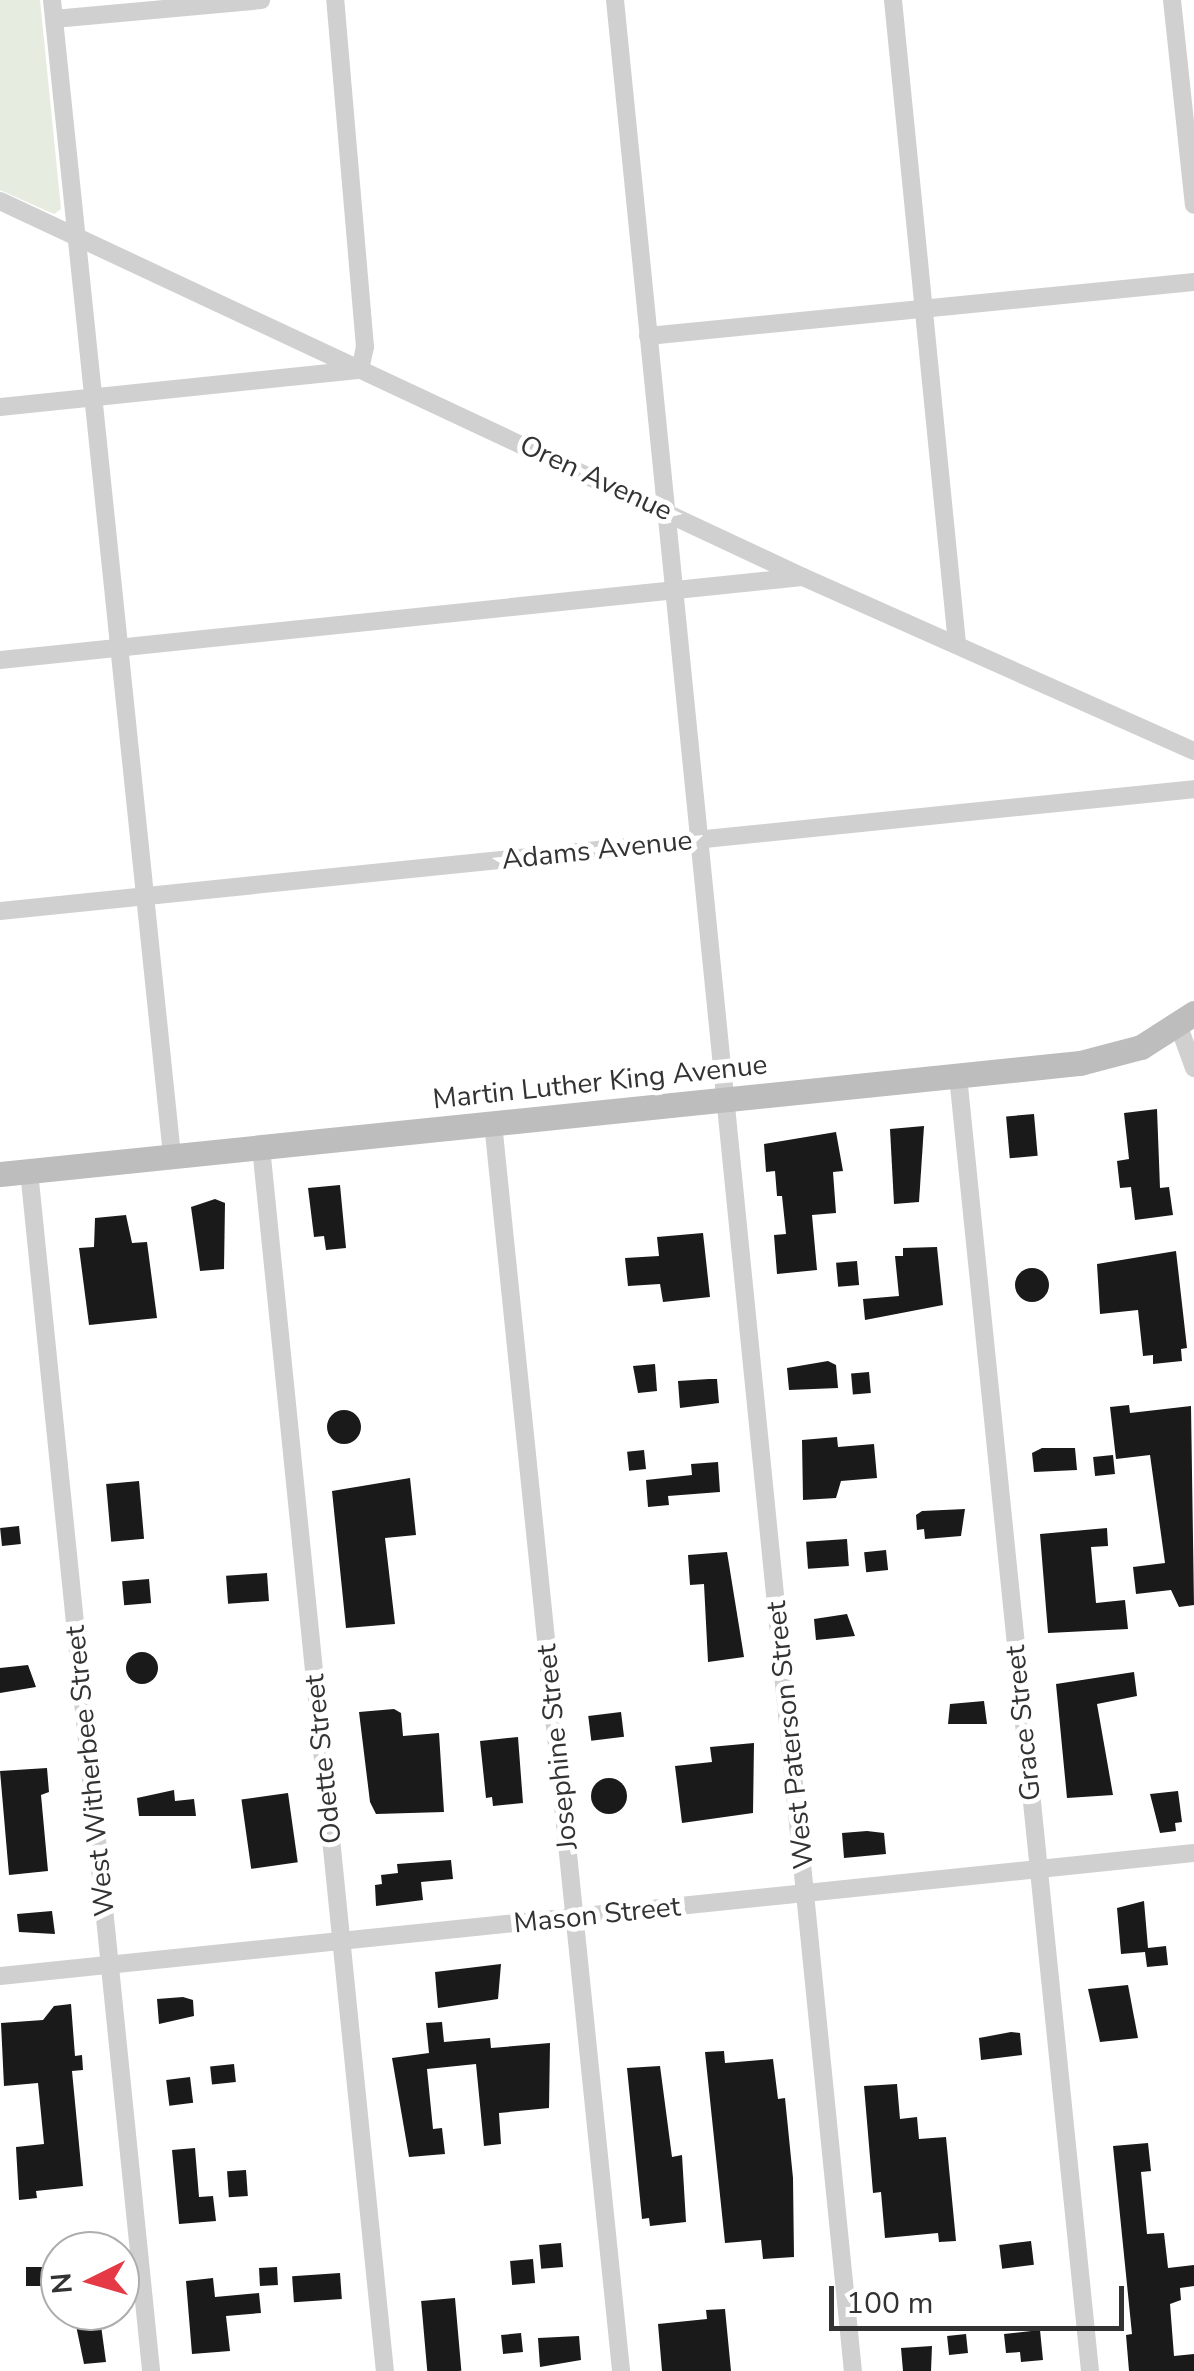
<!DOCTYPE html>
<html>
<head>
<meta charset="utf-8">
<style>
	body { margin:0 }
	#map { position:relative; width:1194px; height:2371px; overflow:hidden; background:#fff; font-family:"Nunito Sans",sans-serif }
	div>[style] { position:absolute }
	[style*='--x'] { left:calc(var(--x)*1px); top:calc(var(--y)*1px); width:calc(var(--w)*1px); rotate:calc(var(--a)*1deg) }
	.green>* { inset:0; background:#e6ecdf }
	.building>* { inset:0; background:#1a1a1a; transform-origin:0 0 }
	.round { border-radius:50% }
	.street>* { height:18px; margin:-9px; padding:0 9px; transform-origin:9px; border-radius:9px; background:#d0d0d0 }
	.secondary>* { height:25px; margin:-12.5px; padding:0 12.5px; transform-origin:12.5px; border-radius:12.5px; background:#bdbdbd }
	span { translate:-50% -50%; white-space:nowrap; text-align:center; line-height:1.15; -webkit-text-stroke:10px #fff; paint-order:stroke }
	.street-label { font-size:28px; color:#333 }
	.north { position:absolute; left:40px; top:2231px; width:100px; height:100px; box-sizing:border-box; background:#fff; border:2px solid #adadad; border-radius:50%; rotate:265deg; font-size:28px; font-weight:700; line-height:40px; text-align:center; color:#333 }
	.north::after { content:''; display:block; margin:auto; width:35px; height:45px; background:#e63946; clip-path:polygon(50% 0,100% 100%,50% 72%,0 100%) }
	.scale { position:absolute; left:829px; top:2286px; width:295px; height:45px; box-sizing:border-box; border:5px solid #333; border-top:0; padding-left:12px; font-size:30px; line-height:35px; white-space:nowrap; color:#333; -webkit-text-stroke:8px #fff; paint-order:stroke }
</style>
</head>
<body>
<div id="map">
	<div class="green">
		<div style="clip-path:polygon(0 0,40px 0,61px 209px,54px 214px,0 190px)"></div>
	</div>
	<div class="building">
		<div style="clip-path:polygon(1157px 1109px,1160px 1188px,1169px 1187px,1173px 1215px,1135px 1220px,1131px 1187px,1120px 1188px,1117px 1161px,1129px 1159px,1124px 1113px)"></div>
		<div style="left:1034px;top:1114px;width:42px;height:28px;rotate:85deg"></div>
		<div style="clip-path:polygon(924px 1126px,919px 1202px,894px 1204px,890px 1129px)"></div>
		<div style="clip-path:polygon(836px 1132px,843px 1171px,833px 1172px,836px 1213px,812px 1215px,817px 1270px,777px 1274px,774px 1235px,786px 1234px,782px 1196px,777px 1196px,775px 1171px,766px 1172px,764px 1144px)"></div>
		<div style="clip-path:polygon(340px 1185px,346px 1248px,326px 1250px,324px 1236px,314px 1237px,308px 1188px)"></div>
		<div style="clip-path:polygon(215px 1199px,225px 1203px,224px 1269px,200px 1271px,191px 1207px)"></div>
		<div style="clip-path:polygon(126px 1215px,132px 1243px,147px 1242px,157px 1318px,89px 1325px,79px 1248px,94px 1247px,95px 1218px)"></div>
		<div style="clip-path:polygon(703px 1233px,710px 1297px,663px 1302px,660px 1284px,628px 1286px,625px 1258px,659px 1256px,657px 1237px)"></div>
		<div style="clip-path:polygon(937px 1247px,943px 1305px,865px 1320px,863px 1299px,899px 1296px,895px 1256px,903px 1256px,903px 1248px)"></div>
		<div style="clip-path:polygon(1176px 1251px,1187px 1348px,1181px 1349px,1182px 1361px,1153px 1364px,1153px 1355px,1143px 1356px,1138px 1310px,1100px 1314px,1097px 1264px)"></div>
		<div style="left:857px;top:1261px;width:24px;height:21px;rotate:85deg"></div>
		<div class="round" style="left:1015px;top:1268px;width:34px;height:34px"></div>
		<div style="clip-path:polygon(828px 1361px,836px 1365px,838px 1388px,789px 1390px,787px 1368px)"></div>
		<div style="clip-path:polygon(655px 1364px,657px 1391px,638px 1393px,633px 1366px)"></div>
		<div style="left:869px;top:1372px;width:21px;height:18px;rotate:85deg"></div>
		<div style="clip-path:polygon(709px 1379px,717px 1379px,719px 1403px,680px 1408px,678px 1381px)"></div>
		<div style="clip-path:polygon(1129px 1405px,1130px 1413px,1191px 1406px,1194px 1605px,1179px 1607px,1171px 1590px,1136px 1594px,1133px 1567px,1165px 1563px,1150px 1455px,1116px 1459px,1110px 1407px)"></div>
		<div class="round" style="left:327px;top:1410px;width:34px;height:34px"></div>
		<div style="clip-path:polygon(837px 1437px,838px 1447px,874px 1444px,877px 1478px,841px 1481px,836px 1498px,803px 1500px,802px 1440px)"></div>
		<div style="clip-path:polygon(1042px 1448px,1075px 1448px,1077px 1470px,1034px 1472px,1032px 1453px)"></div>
		<div style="left:644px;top:1450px;width:19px;height:17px;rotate:84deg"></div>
		<div style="left:1113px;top:1455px;width:19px;height:20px;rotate:84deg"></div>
		<div style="clip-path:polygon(718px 1462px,720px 1492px,668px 1496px,669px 1505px,648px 1507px,646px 1480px,692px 1475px,691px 1464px)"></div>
		<div style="clip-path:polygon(410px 1478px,416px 1535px,385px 1538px,395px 1624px,346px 1628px,332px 1491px)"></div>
		<div style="left:139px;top:1481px;width:58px;height:33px;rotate:85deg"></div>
		<div style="clip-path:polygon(965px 1509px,961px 1536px,925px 1539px,924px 1529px,917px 1530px,916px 1515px,922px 1511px)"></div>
		<div style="left:19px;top:1526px;width:18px;height:19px;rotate:84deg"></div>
		<div style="clip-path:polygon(1107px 1528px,1108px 1546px,1091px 1547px,1096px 1603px,1125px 1600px,1128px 1629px,1048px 1633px,1040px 1534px)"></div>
		<div style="left:847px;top:1539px;width:27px;height:41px;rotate:86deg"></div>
		<div style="left:886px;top:1550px;width:20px;height:22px;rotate:84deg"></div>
		<div style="clip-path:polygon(727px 1552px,744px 1657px,708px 1662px,704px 1584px,690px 1585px,688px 1555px)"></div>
		<div style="left:267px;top:1573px;width:28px;height:41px;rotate:86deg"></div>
		<div style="left:149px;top:1579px;width:24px;height:27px;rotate:85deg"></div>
		<div style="clip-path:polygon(847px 1614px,855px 1636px,816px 1640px,814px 1619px)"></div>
		<div class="round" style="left:126px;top:1652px;width:32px;height:32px"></div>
		<div style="clip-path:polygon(28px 1665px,36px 1687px,0 1693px,0 1668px)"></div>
		<div style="clip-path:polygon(1134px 1672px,1137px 1696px,1097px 1704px,1113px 1795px,1067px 1798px,1056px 1684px)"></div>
		<div style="clip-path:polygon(984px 1701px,987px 1724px,948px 1724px,950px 1704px)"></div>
		<div style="clip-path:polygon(394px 1709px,401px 1713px,403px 1736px,439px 1733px,444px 1812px,376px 1814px,370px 1802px,359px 1712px)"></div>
		<div style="left:621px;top:1712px;width:25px;height:33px;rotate:83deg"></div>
		<div style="clip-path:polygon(518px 1737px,523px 1803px,493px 1806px,492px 1797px,486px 1798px,480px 1741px)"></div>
		<div style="clip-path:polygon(754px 1743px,753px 1813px,682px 1823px,675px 1766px,712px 1762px,710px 1747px)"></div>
		<div style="clip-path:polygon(47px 1768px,49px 1792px,41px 1795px,48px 1871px,9px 1875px,0 1771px)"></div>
		<div class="round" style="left:591px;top:1778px;width:36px;height:36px"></div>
		<div style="clip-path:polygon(174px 1790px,175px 1801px,194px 1799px,196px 1816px,139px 1816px,137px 1798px)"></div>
		<div style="clip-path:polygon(1178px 1791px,1182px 1822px,1175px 1823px,1176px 1831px,1160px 1833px,1150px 1794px)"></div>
		<div style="left:288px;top:1793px;width:70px;height:47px;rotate:82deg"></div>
		<div style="clip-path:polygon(867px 1831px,884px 1833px,886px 1854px,844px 1858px,842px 1833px)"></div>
		<div style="clip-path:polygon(451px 1860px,453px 1879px,421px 1882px,423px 1900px,376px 1906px,375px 1885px,382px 1884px,381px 1875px,398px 1873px,397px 1864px)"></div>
		<div style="clip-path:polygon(1144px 1901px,1148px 1948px,1166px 1946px,1168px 1965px,1147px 1967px,1145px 1952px,1121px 1954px,1117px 1908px)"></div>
		<div style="clip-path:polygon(52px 1911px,55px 1934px,19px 1932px,17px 1914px)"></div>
		<div style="clip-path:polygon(501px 1964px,498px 1999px,438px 2008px,435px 1972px)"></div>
		<div style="clip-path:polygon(1128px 1985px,1138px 2038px,1100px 2042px,1088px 1989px)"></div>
		<div style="clip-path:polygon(183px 1997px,193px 2000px,194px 2016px,159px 2024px,157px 1999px)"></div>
		<div style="clip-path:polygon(71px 2004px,75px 2056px,82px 2055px,83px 2070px,72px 2071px,83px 2186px,36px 2191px,37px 2198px,19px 2200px,16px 2147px,44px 2144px,38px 2083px,4px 2086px,1px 2023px,43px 2020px,54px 2006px)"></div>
		<div style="clip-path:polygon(442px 2022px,444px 2042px,490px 2038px,491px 2048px,550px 2043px,549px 2108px,499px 2113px,501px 2144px,484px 2146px,476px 2064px,427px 2069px,433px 2129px,442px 2128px,445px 2154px,409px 2157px,392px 2058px,429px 2053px,426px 2023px)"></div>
		<div style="clip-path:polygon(1011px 2032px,1020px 2033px,1022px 2055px,981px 2060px,979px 2038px)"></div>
		<div style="clip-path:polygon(724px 2051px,725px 2063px,773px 2059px,778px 2099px,785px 2098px,793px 2178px,794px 2257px,763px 2259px,761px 2240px,725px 2243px,705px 2052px)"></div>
		<div style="left:234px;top:2064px;width:18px;height:24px;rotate:84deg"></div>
		<div style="clip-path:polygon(660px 2066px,672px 2157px,682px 2155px,686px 2222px,650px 2226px,649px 2218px,642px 2219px,627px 2068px)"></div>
		<div style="left:190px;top:2077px;width:26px;height:24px;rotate:83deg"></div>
		<div style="clip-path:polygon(897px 2084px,900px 2119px,917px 2117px,919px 2139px,946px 2137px,956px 2241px,939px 2242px,938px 2233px,885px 2238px,881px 2192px,873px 2193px,864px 2086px)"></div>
		<div style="clip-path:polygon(1148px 2143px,1151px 2171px,1141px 2172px,1147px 2234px,1164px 2233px,1168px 2268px,1194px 2265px,1194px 2286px,1180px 2288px,1181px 2300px,1170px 2304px,1174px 2356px,1194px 2354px,1194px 2371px,1129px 2371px,1126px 2335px,1132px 2334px,1113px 2146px)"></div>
		<div style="clip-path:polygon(195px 2148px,199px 2197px,213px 2196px,216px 2221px,179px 2224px,172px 2150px)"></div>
		<div style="left:246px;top:2170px;width:26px;height:19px;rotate:86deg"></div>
		<div style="left:1031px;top:2241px;width:24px;height:32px;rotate:83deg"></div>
		<div style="left:561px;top:2243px;width:24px;height:22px;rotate:85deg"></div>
		<div style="left:533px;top:2259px;width:24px;height:23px;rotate:85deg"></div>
		<div style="left:60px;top:2267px;width:19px;height:34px;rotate:90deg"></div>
		<div style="left:277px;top:2267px;width:18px;height:18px;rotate:87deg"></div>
		<div style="left:340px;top:2273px;width:26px;height:48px;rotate:86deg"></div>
		<div style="clip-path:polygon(213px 2278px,215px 2297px,259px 2293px,261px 2313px,226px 2316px,230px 2351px,192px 2354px,186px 2281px)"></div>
		<div style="left:455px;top:2298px;width:73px;height:34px;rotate:85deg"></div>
		<div style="clip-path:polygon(725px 2309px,731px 2371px,662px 2371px,658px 2324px,707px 2319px,706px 2310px)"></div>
		<div style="clip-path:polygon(73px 2311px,99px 2311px,106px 2362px,84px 2364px)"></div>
		<div style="clip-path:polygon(1040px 2330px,1043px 2360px,1021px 2362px,1020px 2352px,1006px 2353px,1004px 2334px)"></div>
		<div style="left:521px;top:2333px;width:19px;height:20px;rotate:84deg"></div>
		<div style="left:966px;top:2334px;width:19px;height:19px;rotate:84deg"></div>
		<div style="clip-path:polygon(579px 2336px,581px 2360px,540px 2367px,538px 2338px)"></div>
		<div style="clip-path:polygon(932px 2346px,931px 2371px,903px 2371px,901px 2348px)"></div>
	</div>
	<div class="street">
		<div style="--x:52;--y:0;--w:1162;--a:84.07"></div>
		<div style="--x:615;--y:0;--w:2383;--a:84.27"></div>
		<div style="--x:893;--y:0;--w:647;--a:84.32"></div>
		<div style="--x:1172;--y:0;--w:206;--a:83.9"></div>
		<div style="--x:54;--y:19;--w:208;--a:-5.2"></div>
		<div style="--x:0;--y:201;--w:887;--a:25.09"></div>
		<div style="--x:803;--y:577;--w:428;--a:24"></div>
		<div style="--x:648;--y:336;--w:549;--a:-5.65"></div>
		<div style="--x:0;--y:407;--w:362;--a:-5.9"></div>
		<div style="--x:360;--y:370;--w:24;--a:-78"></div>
		<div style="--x:365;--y:347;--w:348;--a:-94.9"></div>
		<div style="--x:0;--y:660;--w:806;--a:-5.91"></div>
		<div style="--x:0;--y:911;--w:1200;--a:-5.83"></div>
		<div style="--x:1178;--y:1024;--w:47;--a:70"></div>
		<div style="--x:958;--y:1076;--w:1302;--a:84.18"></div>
		<div style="--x:493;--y:1123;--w:1255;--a:84.14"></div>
		<div style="--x:261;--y:1147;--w:1230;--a:84.22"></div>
		<div style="--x:29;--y:1171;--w:1206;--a:84.19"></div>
		<div style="--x:0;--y:1976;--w:1200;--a:-5.88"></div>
	</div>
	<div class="secondary">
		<div style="--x:0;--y:1174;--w:1086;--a:-5.87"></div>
		<div style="--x:1080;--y:1063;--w:63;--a:-14.7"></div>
		<div style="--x:1141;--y:1047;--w:63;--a:-32.7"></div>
	</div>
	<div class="street-label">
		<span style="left:596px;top:478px;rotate:25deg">Oren Avenue</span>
		<span style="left:597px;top:850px;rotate:-6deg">Adams Avenue</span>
		<span style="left:600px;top:1082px;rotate:-6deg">Martin Luther King Avenue</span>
		<span style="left:1023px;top:1723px;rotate:-96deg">Grace Street</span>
		<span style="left:790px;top:1735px;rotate:-96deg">West Paterson Street</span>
		<span style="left:557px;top:1747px;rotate:-96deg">Josephine Street</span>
		<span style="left:323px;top:1759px;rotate:-96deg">Odette Street</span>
		<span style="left:90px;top:1771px;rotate:-96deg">West Witherbee Street</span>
		<span style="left:597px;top:1915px;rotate:-6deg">Mason Street</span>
	</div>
	<div class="north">N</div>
	<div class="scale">100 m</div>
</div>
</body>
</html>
